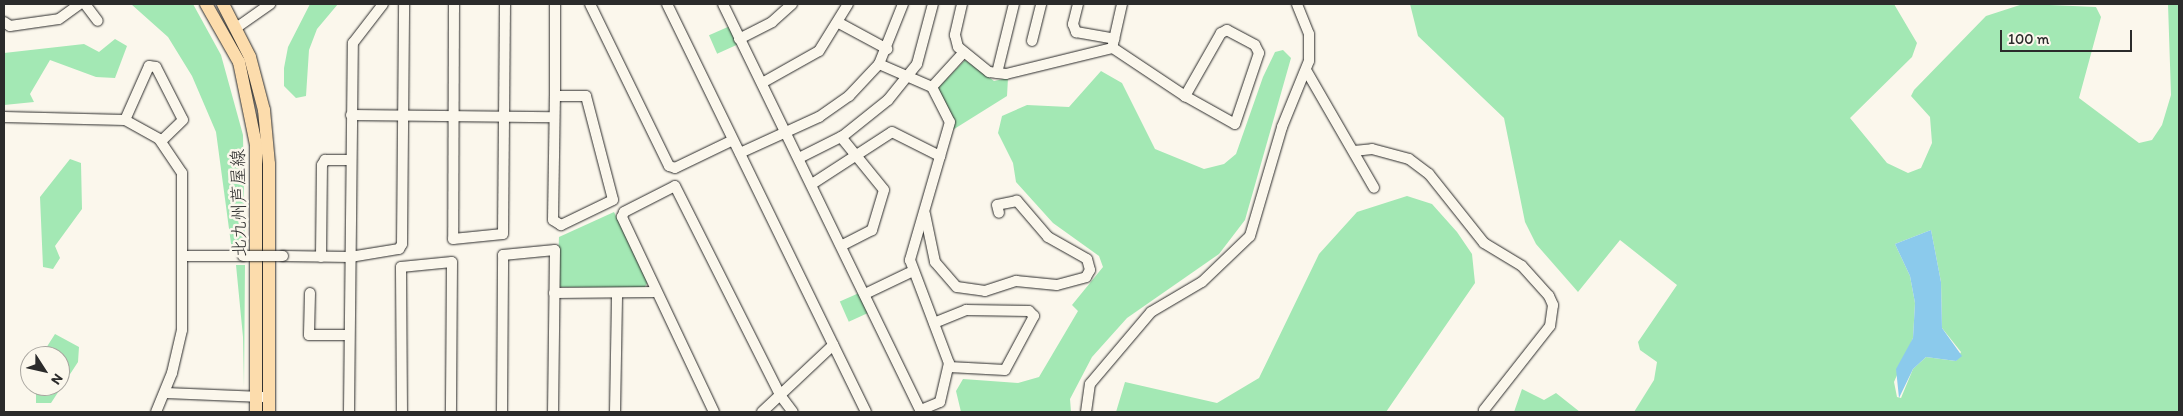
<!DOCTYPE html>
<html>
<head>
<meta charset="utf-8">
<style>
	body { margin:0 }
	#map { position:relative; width:2183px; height:416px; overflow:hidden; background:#fbf7ec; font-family:Itim,"Klee One",sans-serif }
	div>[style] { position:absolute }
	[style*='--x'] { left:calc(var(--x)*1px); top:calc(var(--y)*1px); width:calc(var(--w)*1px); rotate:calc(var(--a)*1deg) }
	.green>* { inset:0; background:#a3e8b4; transform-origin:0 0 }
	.water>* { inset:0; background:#8bcaec }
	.roads { filter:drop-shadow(0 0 1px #2b2b2b) drop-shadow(0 0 1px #2b2b2b) }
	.minor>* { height:10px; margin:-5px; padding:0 5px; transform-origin:5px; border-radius:5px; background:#fbf7ec }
	.major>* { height:12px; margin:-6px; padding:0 6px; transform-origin:6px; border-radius:6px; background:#fcdcac }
	.bridges { filter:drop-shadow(0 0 1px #2b2b2b) drop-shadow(0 0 1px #2b2b2b) }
	.minor-bridge>* { height:10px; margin:-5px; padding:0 5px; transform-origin:5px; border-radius:5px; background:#fbf7ec }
	span { translate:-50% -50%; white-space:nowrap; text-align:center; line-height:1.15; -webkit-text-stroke:5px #fbf7ec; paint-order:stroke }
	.street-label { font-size:18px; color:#2b2b2b }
	.frame { position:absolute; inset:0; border:5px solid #2b2b2b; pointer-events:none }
	.north { position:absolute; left:20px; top:346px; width:50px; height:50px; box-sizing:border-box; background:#fbf7ec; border:1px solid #a8a59f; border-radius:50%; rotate:125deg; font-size:14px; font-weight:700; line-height:20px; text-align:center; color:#2b2b2b }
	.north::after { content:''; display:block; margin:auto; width:18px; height:22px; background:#2b2b2b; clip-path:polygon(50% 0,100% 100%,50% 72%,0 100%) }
	.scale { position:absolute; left:2000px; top:30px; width:132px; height:22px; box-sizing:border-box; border:2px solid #2b2b2b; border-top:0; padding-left:6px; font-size:15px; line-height:18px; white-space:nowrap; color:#2b2b2b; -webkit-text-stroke:4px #fbf7ec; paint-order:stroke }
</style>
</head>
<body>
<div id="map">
	<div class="green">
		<div style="clip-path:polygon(131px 4px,193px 4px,221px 55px,243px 135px,245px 251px,232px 251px,216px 132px,192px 76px,168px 37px)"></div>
		<div style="clip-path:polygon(310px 4px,338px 4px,317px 29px,309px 50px,306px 96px,296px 98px,284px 86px,284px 68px,288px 47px)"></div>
		<div style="clip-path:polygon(evenodd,1410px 4px,1894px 4px,1917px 43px,1912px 57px,1850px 118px,1887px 163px,1908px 173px,1921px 168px,1932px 143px,1930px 117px,1911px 96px,1914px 90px,1986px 16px,2023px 4px,2096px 7px,2101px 17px,2079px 98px,2139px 143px,2152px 140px,2162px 125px,2171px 95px,2168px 4px,2179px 4px,2179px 412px,1634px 412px,1654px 380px,1657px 362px,1640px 350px,1638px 342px,1677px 285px,1620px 240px,1578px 292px,1536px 244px,1525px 222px,1504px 118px,1418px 36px,1410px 4px,1931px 230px,1941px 282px,1942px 328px,1961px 352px,1956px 361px,1926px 357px,1913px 369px,1901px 398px,1897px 397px,1894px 382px,1913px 338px,1915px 303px,1910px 276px,1895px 244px,1931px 230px)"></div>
		<div style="left:730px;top:26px;width:20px;height:23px;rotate:66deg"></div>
		<div style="clip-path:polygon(115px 39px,127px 46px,115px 78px,96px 77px,50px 60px,30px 94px,34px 102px,4px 105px,4px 53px,84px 44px,99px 52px)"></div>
		<div style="clip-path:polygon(1283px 50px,1291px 58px,1245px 220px,1219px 254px,1127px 318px,1092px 357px,1070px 399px,1071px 412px,961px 412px,956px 391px,963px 379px,1018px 383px,1039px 377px,1078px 311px,1072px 305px,1103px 267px,1099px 256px,1053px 223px,1016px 182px,1013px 163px,998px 133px,1002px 116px,1027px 105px,1069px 107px,1101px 71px,1122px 83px,1155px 149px,1204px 169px,1224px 164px,1236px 154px,1263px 77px,1275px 52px)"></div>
		<div style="clip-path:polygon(965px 60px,994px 81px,1008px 78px,1007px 96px,951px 131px,954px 121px,938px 88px)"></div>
		<div style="clip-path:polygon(70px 159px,81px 163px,82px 209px,55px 246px,60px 258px,53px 269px,43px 267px,40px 197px)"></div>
		<div style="clip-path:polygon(1407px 196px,1432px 204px,1457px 232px,1472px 254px,1475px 283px,1386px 412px,1116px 412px,1125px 382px,1217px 403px,1259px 378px,1319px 254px,1357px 212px)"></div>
		<div style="clip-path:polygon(614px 212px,648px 282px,644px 288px,561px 287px,557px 284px,559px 237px)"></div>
		<div style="clip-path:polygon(236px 265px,245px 265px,244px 388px,243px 337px)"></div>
		<div style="left:859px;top:293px;width:22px;height:21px;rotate:66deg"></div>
		<div style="clip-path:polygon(55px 334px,79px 347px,78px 362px,51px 403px,36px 403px,36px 386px,60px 386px,60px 356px,41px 356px)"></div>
		<div style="clip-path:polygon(1522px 389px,1544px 400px,1556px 393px,1580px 412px,1514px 412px)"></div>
	</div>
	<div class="water">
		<div style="clip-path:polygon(1931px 230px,1941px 282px,1942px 328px,1962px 356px,1956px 361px,1926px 357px,1913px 369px,1899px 398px,1896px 369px,1913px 338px,1915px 303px,1910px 276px,1895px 244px)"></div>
	</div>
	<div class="roads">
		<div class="minor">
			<div style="--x:85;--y:4;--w:21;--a:53"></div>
			<div style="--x:454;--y:4;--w:235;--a:90.2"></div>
			<div style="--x:453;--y:239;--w:50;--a:-5.7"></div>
			<div style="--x:503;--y:234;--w:230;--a:-89.5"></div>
			<div style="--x:590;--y:4;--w:180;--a:64"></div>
			<div style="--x:669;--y:166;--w:6;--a:18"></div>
			<div style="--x:675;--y:168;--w:64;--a:-25.8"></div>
			<div style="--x:667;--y:4;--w:454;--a:64"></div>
			<div style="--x:723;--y:4;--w:454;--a:64.1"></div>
			<div style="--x:962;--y:4;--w:32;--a:103"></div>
			<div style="--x:955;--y:35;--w:12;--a:76"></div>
			<div style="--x:958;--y:47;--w:40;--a:39"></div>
			<div style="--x:989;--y:72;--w:17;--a:7"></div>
			<div style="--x:1006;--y:74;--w:110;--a:-13.7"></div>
			<div style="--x:1113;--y:48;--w:87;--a:33.7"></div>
			<div style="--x:1185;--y:96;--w:57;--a:29.2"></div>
			<div style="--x:1235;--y:124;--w:75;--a:-71.3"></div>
			<div style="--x:1259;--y:53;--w:9;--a:-117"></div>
			<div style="--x:1255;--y:45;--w:32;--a:-152"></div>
			<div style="--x:1227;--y:30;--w:7;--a:153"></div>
			<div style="--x:1221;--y:33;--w:73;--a:119.7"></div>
			<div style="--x:1078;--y:4;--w:21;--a:104"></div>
			<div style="--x:1073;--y:24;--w:9;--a:69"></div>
			<div style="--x:1076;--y:32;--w:39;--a:10"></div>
			<div style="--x:4;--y:22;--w:7;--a:34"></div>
			<div style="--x:10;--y:26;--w:49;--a:-8.1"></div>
			<div style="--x:59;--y:19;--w:26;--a:-36"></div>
			<div style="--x:839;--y:23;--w:55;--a:28.4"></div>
			<div style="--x:236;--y:28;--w:42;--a:-35.2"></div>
			<div style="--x:739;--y:39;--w:37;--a:-27"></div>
			<div style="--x:772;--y:22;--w:27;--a:-42"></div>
			<div style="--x:1032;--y:41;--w:38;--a:-76"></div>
			<div style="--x:1113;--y:44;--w:41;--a:-77.3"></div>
			<div style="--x:879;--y:64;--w:58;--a:23.5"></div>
			<div style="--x:932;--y:87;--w:39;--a:63"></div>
			<div style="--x:950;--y:122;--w:144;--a:106.2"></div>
			<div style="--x:910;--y:260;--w:110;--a:69.3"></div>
			<div style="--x:949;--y:363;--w:40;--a:103"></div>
			<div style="--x:940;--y:402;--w:21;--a:157"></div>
			<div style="--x:1306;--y:70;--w:136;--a:60"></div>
			<div style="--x:997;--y:73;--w:71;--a:-76.2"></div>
			<div style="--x:762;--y:83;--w:65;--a:-29.3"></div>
			<div style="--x:819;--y:51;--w:55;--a:-58.3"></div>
			<div style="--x:932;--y:87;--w:47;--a:-47.6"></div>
			<div style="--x:555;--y:96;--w:31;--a:0"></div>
			<div style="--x:586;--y:96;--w:107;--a:75.4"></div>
			<div style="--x:613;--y:200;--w:58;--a:154.3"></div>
			<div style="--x:561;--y:225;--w:9;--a:-148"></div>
			<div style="--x:553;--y:220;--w:124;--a:-89.1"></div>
			<div style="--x:555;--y:96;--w:92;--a:-90"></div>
			<div style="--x:351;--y:115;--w:203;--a:0.6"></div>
			<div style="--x:4;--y:117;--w:121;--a:1.4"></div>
			<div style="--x:125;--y:120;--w:39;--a:29"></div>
			<div style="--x:159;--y:139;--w:41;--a:55.9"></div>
			<div style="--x:182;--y:173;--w:157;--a:90"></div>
			<div style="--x:182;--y:330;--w:44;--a:103.1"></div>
			<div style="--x:172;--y:373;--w:42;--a:112.3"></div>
			<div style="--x:125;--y:120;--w:59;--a:-66"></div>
			<div style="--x:149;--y:66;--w:7;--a:8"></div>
			<div style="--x:156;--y:67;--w:59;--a:63"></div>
			<div style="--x:183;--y:120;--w:30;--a:136"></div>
			<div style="--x:841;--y:137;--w:68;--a:50.9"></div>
			<div style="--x:884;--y:190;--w:42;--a:106.7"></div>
			<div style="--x:872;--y:230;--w:34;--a:153"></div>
			<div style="--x:1354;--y:151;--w:18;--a:-6"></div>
			<div style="--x:1372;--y:149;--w:38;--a:15"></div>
			<div style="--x:1409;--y:159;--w:25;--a:37"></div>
			<div style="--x:1429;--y:174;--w:88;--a:51.4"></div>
			<div style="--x:1484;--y:243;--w:44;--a:31.2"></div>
			<div style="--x:1522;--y:266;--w:40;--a:48"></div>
			<div style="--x:1549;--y:296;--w:10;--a:66"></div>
			<div style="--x:1553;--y:305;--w:21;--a:98"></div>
			<div style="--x:1550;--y:326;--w:107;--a:128.2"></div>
			<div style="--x:740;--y:153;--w:87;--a:-24.5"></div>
			<div style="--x:819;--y:117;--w:37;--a:-35"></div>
			<div style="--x:849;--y:96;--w:44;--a:-46.8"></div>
			<div style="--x:879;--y:64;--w:65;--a:-68.2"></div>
			<div style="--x:799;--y:158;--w:49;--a:-26.6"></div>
			<div style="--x:843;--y:136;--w:58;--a:-38.7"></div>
			<div style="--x:888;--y:100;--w:46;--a:-51.1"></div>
			<div style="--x:917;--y:64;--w:62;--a:-75.1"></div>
			<div style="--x:812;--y:184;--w:95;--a:-33"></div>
			<div style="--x:892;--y:132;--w:54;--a:26.6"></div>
			<div style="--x:925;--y:214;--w:49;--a:78.2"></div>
			<div style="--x:935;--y:262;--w:33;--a:49"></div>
			<div style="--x:957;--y:287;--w:28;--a:8"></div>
			<div style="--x:985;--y:291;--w:33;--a:-18"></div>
			<div style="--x:1016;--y:281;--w:41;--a:5.6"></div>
			<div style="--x:1057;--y:285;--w:30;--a:-15"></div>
			<div style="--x:1086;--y:277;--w:8;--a:-60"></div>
			<div style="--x:1090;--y:270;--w:11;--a:-105"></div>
			<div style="--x:1087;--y:259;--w:45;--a:-150.6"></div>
			<div style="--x:1048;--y:237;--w:48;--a:-130.7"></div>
			<div style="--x:1017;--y:201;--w:20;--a:169"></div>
			<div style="--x:997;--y:205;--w:8;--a:76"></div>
			<div style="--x:184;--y:256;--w:59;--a:0"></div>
			<div style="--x:283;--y:256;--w:67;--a:0.9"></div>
			<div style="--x:350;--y:257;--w:50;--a:-9.3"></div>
			<div style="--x:399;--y:249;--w:6;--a:-59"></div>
			<div style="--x:402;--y:244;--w:240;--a:-89.5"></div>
			<div style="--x:321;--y:257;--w:92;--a:-89.4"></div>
			<div style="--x:322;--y:165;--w:6;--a:-59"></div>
			<div style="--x:325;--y:160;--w:25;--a:0"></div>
			<div style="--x:310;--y:293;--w:42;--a:91.4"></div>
			<div style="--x:309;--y:335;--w:40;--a:0"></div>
			<div style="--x:554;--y:293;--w:102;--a:-0.6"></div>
			<div style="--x:865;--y:294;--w:51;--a:-25.6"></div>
			<div style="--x:934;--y:323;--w:35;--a:-22"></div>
			<div style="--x:966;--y:310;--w:63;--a:0.9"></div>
			<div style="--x:1029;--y:311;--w:7;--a:45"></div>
			<div style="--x:1034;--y:316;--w:61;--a:118.2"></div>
			<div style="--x:1005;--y:370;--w:56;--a:-176.9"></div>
			<div style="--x:165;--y:393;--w:98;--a:2.3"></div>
			<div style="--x:349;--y:412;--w:369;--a:-89.4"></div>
			<div style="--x:353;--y:43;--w:49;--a:-52.4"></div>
			<div style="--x:402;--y:412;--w:145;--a:-90.4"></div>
			<div style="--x:401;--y:267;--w:51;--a:-5.6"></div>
			<div style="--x:452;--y:262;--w:150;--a:90.4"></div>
			<div style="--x:502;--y:412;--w:157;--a:-89.6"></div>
			<div style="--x:503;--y:255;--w:52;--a:-5.5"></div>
			<div style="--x:555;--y:250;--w:162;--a:90.7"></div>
			<div style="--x:615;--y:412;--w:118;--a:-89"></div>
			<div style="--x:714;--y:412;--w:216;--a:-115.3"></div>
			<div style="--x:622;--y:217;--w:5;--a:-68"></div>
			<div style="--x:624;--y:212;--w:57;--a:-27"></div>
			<div style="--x:675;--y:186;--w:234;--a:63.3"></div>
			<div style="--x:780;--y:395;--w:21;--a:53"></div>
			<div style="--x:762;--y:412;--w:98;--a:-43.3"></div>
			<div style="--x:1086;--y:412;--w:28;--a:-82"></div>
			<div style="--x:1090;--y:384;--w:94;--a:-49.7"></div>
			<div style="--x:1151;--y:312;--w:59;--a:-30.5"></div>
			<div style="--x:1202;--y:282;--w:66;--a:-43.8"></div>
			<div style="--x:1250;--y:236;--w:114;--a:-73.6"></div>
			<div style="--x:1282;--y:127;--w:71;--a:-67.8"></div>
			<div style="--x:1309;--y:61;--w:27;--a:-90"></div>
			<div style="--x:1309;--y:34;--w:32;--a:-112"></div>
		</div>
		<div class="major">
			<div style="--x:206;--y:4;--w:67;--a:60.4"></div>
			<div style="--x:239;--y:62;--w:85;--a:78.4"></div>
			<div style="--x:256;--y:145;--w:267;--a:90"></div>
			<div style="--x:223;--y:4;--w:59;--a:63"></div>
			<div style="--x:250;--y:57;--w:55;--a:75.2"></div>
			<div style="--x:264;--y:110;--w:54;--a:84.7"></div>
			<div style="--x:269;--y:164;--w:248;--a:90"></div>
		</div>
	</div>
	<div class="bridges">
		<div class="minor-bridge">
			<div style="--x:243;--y:256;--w:40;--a:0"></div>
		</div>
	</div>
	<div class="street-label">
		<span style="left:239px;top:203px;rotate:-91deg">北九州芦屋線</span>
	</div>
	<div class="frame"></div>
	<div class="north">N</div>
	<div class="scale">100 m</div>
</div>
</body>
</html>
